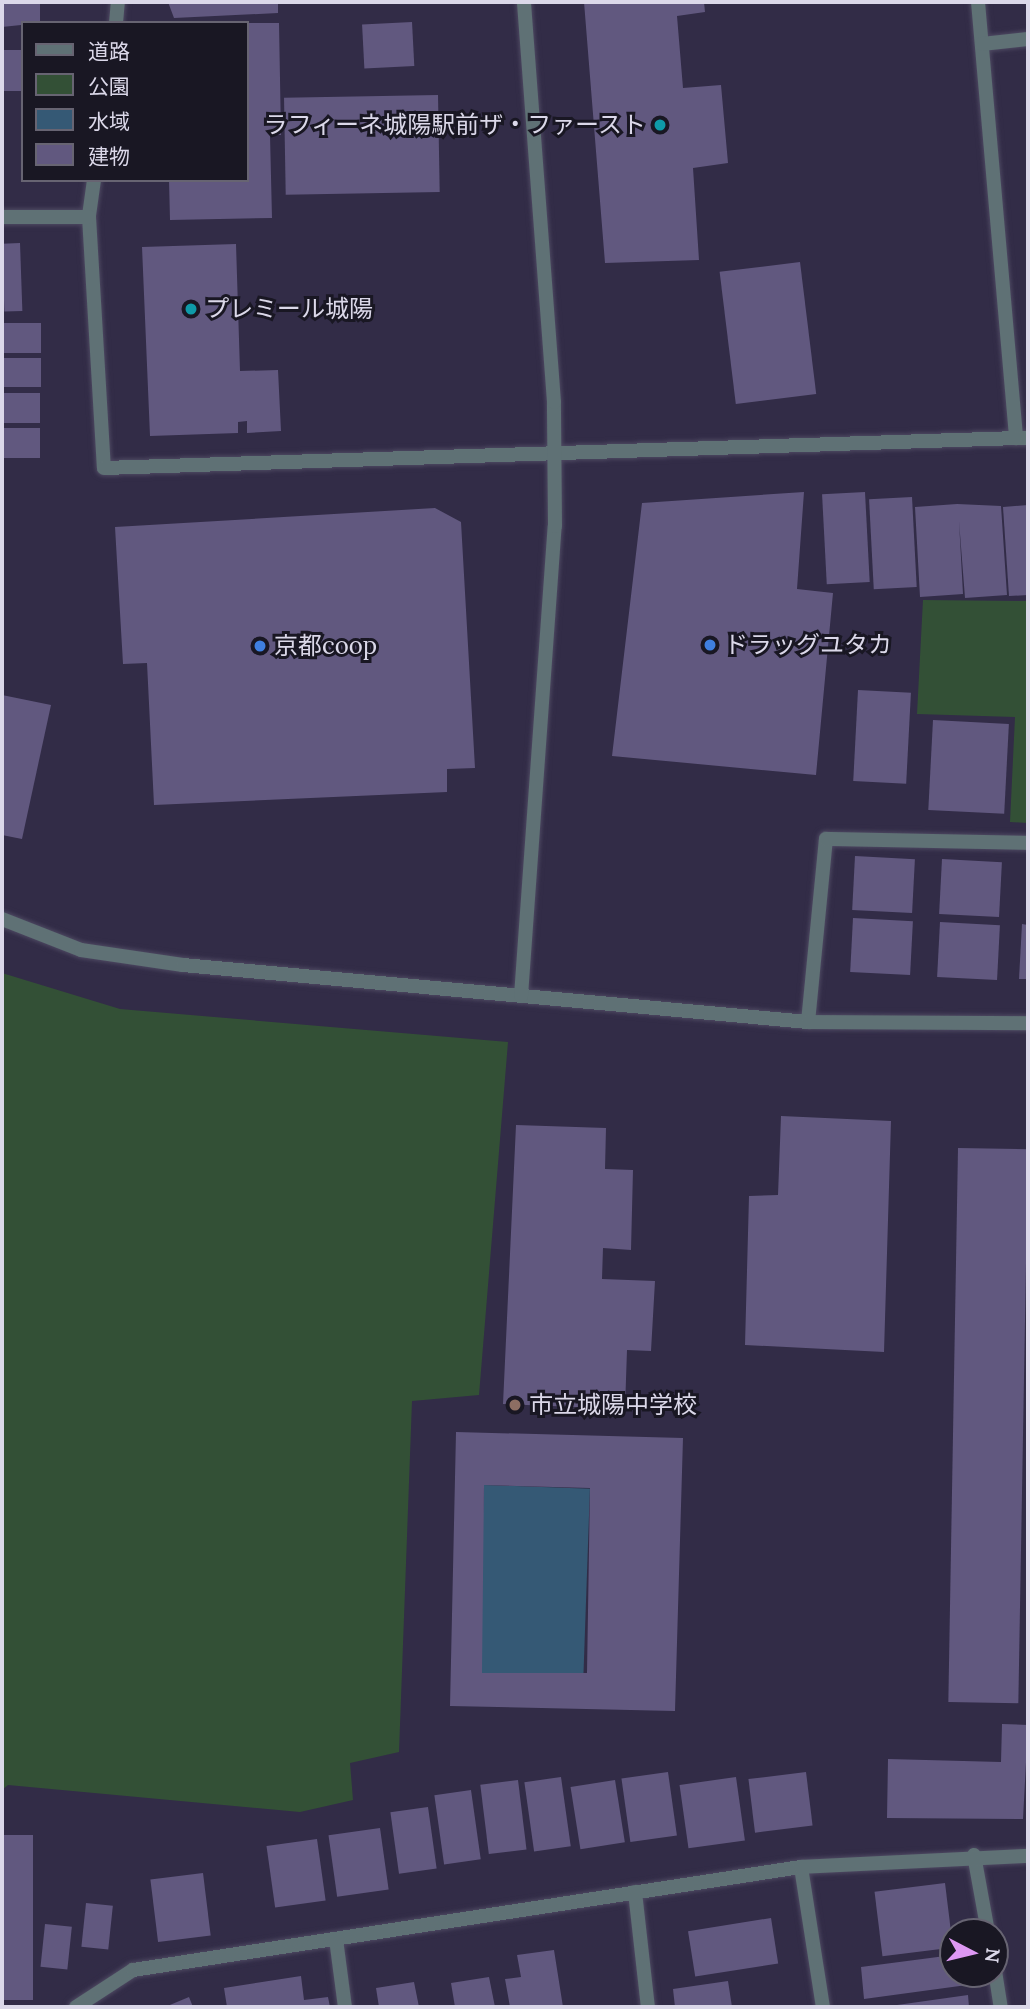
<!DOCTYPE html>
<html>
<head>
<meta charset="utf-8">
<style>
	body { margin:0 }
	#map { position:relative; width:1030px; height:2009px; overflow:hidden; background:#322c47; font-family:Lora,"Noto Sans JP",serif }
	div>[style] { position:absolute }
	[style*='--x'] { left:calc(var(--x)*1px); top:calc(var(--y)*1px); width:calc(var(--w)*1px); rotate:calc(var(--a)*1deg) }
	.green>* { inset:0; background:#335036 }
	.water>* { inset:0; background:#355975; transform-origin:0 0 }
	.building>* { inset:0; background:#61587f; transform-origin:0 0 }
	.roads { filter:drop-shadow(0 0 2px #4d4861) drop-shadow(0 0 2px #4d4861) }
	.minor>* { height:14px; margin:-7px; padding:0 7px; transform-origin:7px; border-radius:7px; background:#5f7175 }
	.tertiary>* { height:14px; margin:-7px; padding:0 7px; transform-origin:7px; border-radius:7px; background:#5f7175 }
	.dots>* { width:19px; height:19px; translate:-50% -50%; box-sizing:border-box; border:4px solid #191723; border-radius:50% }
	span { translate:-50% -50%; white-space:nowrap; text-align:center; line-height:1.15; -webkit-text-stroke:6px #191723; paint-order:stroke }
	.poi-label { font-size:24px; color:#dbd8e9 }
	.right { translate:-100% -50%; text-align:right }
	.left { translate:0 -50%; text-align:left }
	.frame { position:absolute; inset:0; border:4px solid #dbd8e9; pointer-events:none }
	.legend { position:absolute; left:21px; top:21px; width:228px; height:161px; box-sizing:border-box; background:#191723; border:2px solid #676472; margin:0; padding:9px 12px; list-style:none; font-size:21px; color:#dbd8e9 }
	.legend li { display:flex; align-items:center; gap:14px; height:35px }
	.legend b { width:35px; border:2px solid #676472 }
	.north { position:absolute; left:939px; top:1918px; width:70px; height:70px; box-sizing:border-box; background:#191723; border:2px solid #676472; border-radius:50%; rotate:97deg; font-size:19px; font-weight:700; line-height:28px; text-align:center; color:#dbd8e9 }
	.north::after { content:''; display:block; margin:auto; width:24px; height:32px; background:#de98f3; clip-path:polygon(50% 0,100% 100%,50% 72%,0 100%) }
</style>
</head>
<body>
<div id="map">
	<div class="green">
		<div style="clip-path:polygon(923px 600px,1028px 601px,1028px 823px,1010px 822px,1015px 717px,917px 714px)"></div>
		<div style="clip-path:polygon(2px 973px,120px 1009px,508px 1042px,479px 1395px,412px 1401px,399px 1752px,350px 1763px,353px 1800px,300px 1812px,8px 1785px,2px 1790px)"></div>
	</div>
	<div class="water">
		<div style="left:484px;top:1485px;width:106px;height:188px;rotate:2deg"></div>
	</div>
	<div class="building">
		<div style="clip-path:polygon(2px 2px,40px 2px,40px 23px,2px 27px)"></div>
		<div style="clip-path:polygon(168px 2px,278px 2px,278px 13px,174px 18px)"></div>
		<div style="clip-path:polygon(584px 2px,704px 2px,705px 12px,677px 16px,683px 88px,721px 85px,728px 163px,693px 168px,699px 260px,605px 263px)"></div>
		<div style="left:412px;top:22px;width:44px;height:50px;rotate:87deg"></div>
		<div style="clip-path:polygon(247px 23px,279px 23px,281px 135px,270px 135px,272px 218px,170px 220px,169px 180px,247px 180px)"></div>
		<div style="left:2px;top:50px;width:21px;height:41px"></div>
		<div style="left:438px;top:95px;width:97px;height:154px;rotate:89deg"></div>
		<div style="left:20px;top:243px;width:68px;height:18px;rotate:88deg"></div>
		<div style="clip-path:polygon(236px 244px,240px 371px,278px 370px,281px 431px,247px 433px,247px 421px,238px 422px,238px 433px,150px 436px,142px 247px)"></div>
		<div style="left:800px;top:262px;width:133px;height:81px;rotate:83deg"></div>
		<div style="left:2px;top:323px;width:39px;height:30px"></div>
		<div style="left:2px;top:358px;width:39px;height:29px"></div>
		<div style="left:2px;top:393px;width:38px;height:30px"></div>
		<div style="left:2px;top:428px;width:38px;height:30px"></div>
		<div style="clip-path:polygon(804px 492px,797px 589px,833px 593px,816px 775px,612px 756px,642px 503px)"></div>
		<div style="left:865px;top:492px;width:90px;height:43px;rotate:87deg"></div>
		<div style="left:912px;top:497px;width:90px;height:43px;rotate:87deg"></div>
		<div style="clip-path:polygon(957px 504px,1001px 506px,1007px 595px,965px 598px,959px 521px,963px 594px,920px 597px,915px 507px)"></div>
		<div style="clip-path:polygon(1028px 505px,1028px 595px,1009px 596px,1003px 507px)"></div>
		<div style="clip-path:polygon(435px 508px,461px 522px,475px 768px,447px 769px,447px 792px,154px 805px,147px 663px,123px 664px,115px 527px)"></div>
		<div style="left:858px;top:690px;width:53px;height:91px;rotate:3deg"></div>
		<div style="clip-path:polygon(2px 695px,51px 705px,22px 839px,2px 835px)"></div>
		<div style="left:933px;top:720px;width:76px;height:90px;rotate:3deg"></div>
		<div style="left:855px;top:856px;width:60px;height:54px;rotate:3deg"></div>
		<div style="left:942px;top:859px;width:60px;height:55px;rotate:3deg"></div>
		<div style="left:853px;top:918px;width:60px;height:54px;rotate:3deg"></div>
		<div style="left:940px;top:922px;width:60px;height:55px;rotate:3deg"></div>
		<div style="clip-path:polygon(1022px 924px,1028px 925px,1028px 979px,1019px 979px)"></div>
		<div style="clip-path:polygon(781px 1116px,891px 1121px,884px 1352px,745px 1345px,749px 1196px,778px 1195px)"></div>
		<div style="clip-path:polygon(516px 1125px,606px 1128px,605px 1169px,633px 1170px,631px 1250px,603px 1248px,602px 1279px,655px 1281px,651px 1351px,627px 1350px,625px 1409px,503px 1404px)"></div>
		<div style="left:958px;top:1148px;width:70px;height:554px;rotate:1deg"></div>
		<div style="clip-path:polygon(evenodd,456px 1432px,683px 1438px,675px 1711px,450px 1706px,456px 1432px,484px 1485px,590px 1488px,587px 1673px,482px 1673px,484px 1485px)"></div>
		<div style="clip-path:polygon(1002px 1724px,1028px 1725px,1023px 1819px,887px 1818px,888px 1759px,1001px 1762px)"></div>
		<div style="left:668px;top:1772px;width:64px;height:47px;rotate:82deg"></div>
		<div style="left:806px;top:1772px;width:54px;height:58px;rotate:83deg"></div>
		<div style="left:561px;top:1777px;width:70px;height:37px;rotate:82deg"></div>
		<div style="left:736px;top:1777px;width:64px;height:57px;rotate:82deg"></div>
		<div style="left:518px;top:1780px;width:70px;height:38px;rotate:83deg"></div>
		<div style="left:615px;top:1780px;width:63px;height:45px;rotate:81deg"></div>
		<div style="left:471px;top:1790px;width:70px;height:37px;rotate:82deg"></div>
		<div style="left:428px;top:1807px;width:62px;height:38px;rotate:82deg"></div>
		<div style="left:380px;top:1828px;width:62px;height:52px;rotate:82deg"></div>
		<div style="left:2px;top:1835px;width:31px;height:165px"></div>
		<div style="left:317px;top:1839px;width:62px;height:51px;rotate:82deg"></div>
		<div style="left:203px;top:1873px;width:63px;height:53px;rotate:83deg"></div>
		<div style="left:945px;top:1883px;width:65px;height:71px;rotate:83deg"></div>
		<div style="left:86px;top:1903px;width:27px;height:44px;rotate:6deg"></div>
		<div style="left:771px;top:1918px;width:46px;height:84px;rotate:81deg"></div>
		<div style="left:45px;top:1924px;width:27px;height:43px;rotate:6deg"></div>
		<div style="clip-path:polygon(554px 1950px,563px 2007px,510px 2007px,505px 1979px,521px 1977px,517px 1955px)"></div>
		<div style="clip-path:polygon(953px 1955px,953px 1974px,965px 1974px,967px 1985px,864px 1999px,861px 1967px)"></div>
		<div style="clip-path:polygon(301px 1976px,304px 2000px,328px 1997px,330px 2007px,227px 2007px,224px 1988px)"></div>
		<div style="clip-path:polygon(489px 1977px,495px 2007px,455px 2007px,451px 1983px)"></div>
		<div style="clip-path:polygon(728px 1981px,732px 2007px,675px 2007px,673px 1989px)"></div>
		<div style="clip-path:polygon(414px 1982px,419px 2007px,379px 2007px,376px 1988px)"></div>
		<div style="clip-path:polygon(968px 1995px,969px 2007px,890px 2007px,890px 2006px)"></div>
		<div style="clip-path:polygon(189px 1997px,193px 2007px,165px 2007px)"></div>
	</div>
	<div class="roads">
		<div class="minor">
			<div style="--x:978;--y:2;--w:438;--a:85"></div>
			<div style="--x:1016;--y:438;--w:12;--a:0"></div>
			<div style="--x:116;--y:23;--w:21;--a:-85"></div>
			<div style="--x:982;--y:44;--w:46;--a:-6.2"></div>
			<div style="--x:94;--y:180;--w:37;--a:98"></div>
			<div style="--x:89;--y:217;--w:251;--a:86.6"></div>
			<div style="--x:2;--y:217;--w:87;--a:0"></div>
			<div style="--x:808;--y:1022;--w:184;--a:-84.4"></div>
			<div style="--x:826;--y:839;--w:202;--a:1.1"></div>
			<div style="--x:974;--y:1855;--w:78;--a:79.7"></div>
			<div style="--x:801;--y:1867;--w:142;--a:81.1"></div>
			<div style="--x:635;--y:1892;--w:116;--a:83.6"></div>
			<div style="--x:336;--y:1939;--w:69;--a:82.5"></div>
			<div style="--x:995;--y:1971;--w:36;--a:81"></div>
			<div style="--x:76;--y:2007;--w:68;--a:-33"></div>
			<div style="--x:133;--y:1970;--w:676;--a:-8.77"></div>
			<div style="--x:801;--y:1867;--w:227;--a:-2.8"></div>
		</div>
		<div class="tertiary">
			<div style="--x:104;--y:468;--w:912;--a:-1.88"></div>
			<div style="--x:2;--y:919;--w:85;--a:21.4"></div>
			<div style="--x:81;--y:950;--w:103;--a:8.4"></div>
			<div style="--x:183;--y:965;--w:628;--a:5.21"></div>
			<div style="--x:808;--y:1022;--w:220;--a:0.3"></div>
			<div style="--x:521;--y:996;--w:471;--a:-85.9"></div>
			<div style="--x:555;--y:526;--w:124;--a:-90.5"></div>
			<div style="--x:554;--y:402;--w:401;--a:-94.3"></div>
		</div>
	</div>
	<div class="dots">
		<div style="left:660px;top:125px;background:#0f9aa8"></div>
		<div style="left:191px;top:309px;background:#0f9aa8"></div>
		<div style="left:710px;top:645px;background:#3f7fe0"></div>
		<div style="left:260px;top:646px;background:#3f7fe0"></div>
		<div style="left:515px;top:1405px;background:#8d6e63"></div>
	</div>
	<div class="poi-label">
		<span class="right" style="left:646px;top:125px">ラフィーネ城陽駅前ザ・ファースト</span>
		<span class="left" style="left:205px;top:309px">プレミール城陽</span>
		<span class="left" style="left:724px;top:645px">ドラッグユタカ</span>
		<span class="left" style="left:274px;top:646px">京都coop</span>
		<span class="left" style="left:529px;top:1405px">市立城陽中学校</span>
	</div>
	<div class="frame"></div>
	<ul class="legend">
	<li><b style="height:9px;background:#5f7175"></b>道路</li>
	<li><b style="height:19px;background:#335036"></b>公園</li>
	<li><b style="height:19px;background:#355975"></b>水域</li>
	<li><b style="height:19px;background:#61587f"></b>建物</li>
	</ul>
	<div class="north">N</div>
</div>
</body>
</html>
